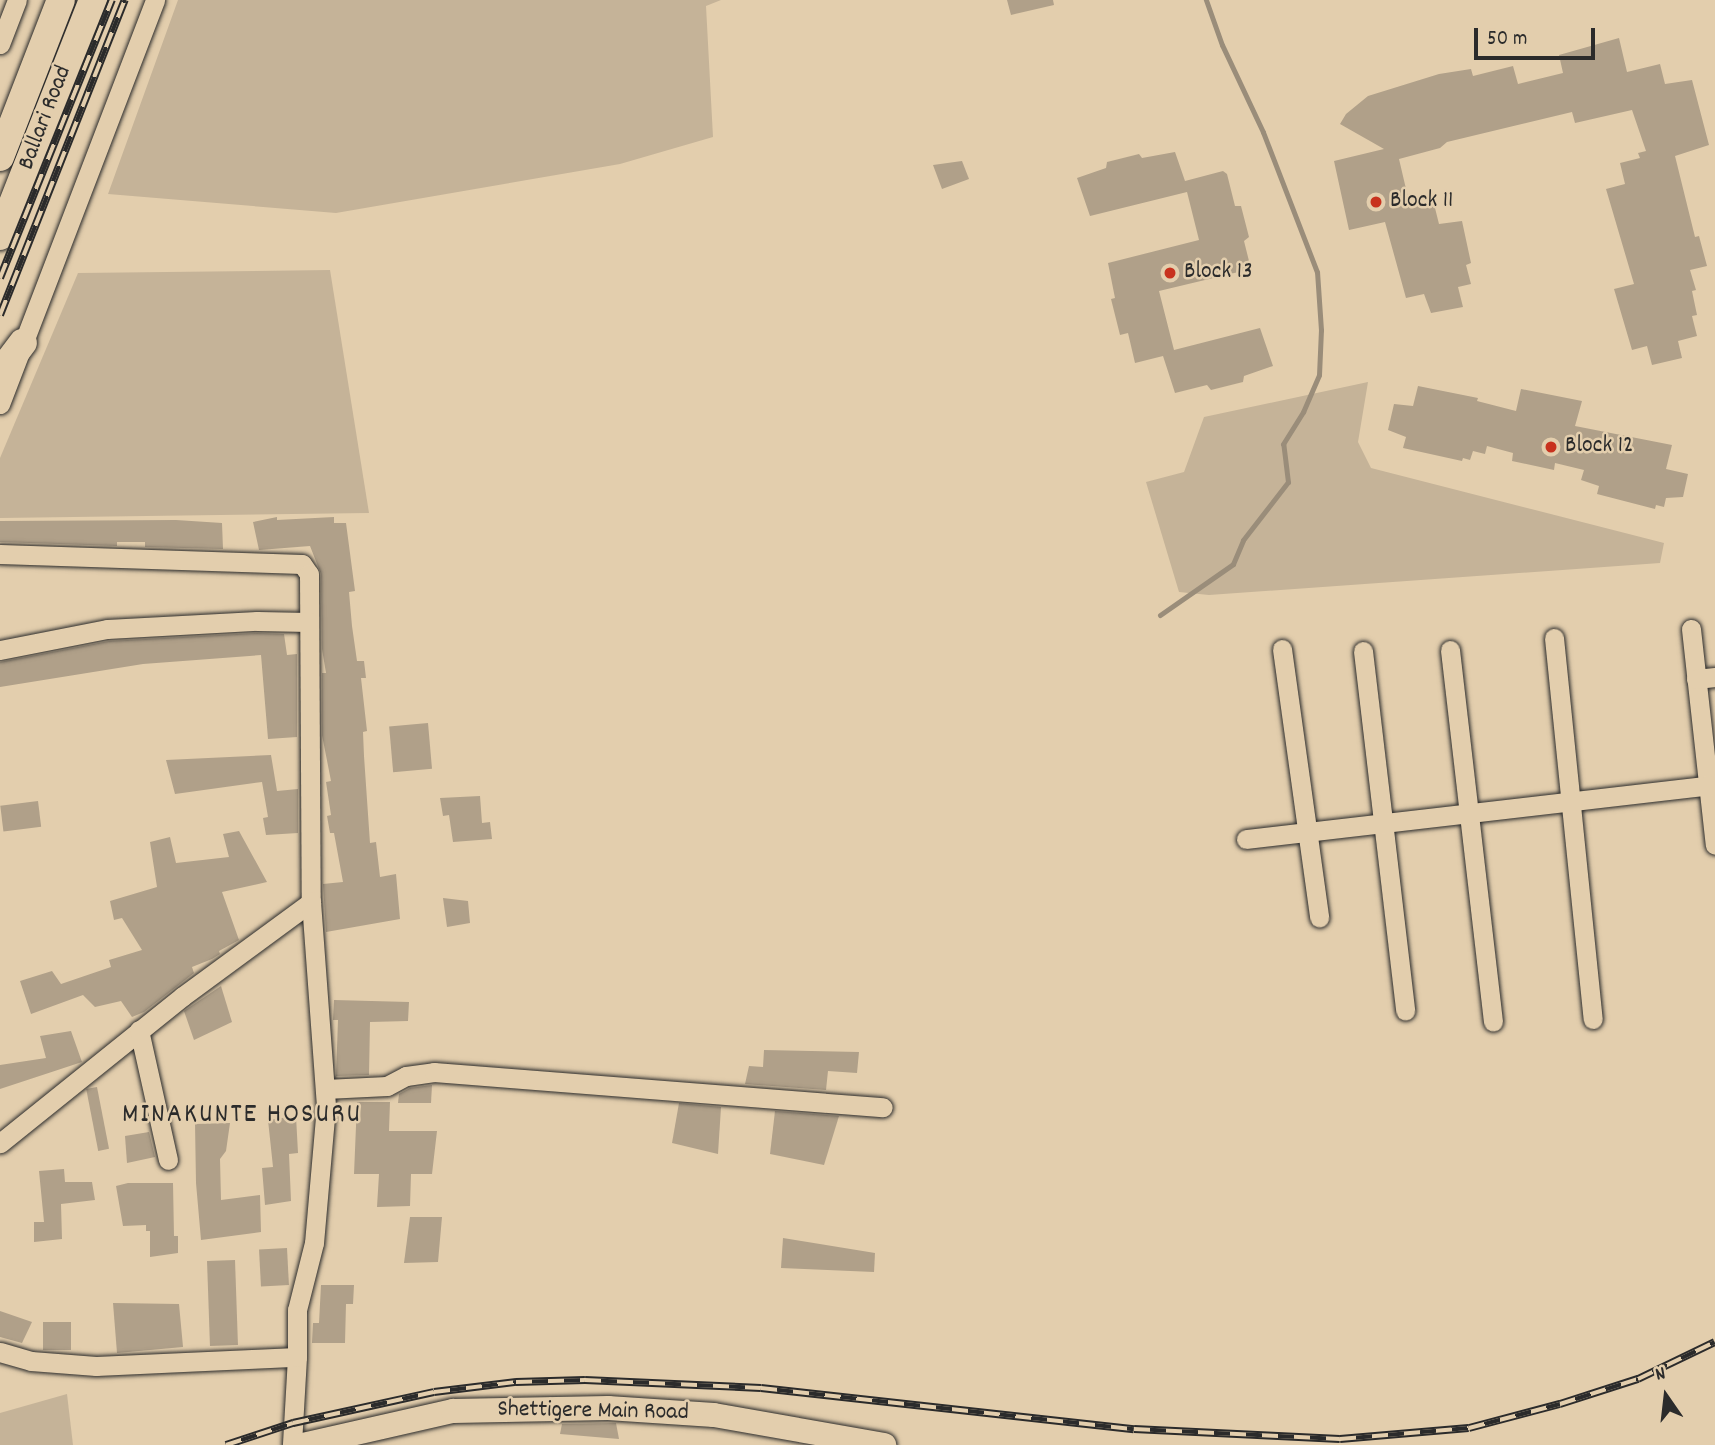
<!DOCTYPE html>
<html>
<head>
<meta charset="utf-8">
<style>
	body { margin:0 }
	#map { position:relative; width:1715px; height:1445px; overflow:hidden; background:#e3cead; font-family:Dekko,sans-serif }
	div>[style] { position:absolute }
	[style*='--x'] { left:calc(var(--x)*1px); top:calc(var(--y)*1px); width:calc(var(--w)*1px); rotate:calc(var(--a)*1deg) }
	.green>* { inset:0; background:#c5b398 }
	.stream>* { height:5px; margin:-2.5px; padding:0 2.5px; transform-origin:2.5px; border-radius:2.5px; background:#9a8d7a }
	.building>* { inset:0; background:#b0a089; transform-origin:0 0 }
	.roads { filter:drop-shadow(0 0 2px #2b2b2b) drop-shadow(0 0 2px #2b2b2b) }
	.minor>* { height:19px; margin:-9.5px; padding:0 9.5px; transform-origin:9.5px; border-radius:9.5px; background:#e3cead }
	.major>* { height:24px; margin:-12px; padding:0 12px; transform-origin:12px; border-radius:12px; background:#e3cead }
	.highway>* { height:28px; margin:-14px; padding:0 14px; transform-origin:14px; border-radius:14px; background:#e3cead }
	.rail>* { height:8px; margin-top:-4px; transform-origin:0; background:repeating-linear-gradient(90deg,#e3cead 0 16px,#2b2b2b 0 32px); box-sizing:border-box; border-block:2px solid #2b2b2b }
	.dots>* { width:19px; height:19px; translate:-50% -50%; box-sizing:border-box; border:4px solid #e3cead; border-radius:50% }
	span { translate:-50% -50%; white-space:nowrap; text-align:center; line-height:1.15; -webkit-text-stroke:5px #e3cead; paint-order:stroke }
	.street-label { font-size:24px; color:#2b2b2b }
	.poi-label { font-size:24px; color:#2b2b2b }
	.left { translate:0 -50%; text-align:left }
	.quarter-label { font-size:28px; color:#2b2b2b; letter-spacing:2px }
	.north { position:absolute; left:1631px; top:1361px; width:70px; height:70px; -webkit-text-stroke:5px #e3cead; paint-order:stroke; rotate:346deg; font-size:19px; font-weight:700; line-height:28px; text-align:center; color:#2b2b2b }
	.north::after { content:''; display:block; margin:auto; width:24px; height:32px; background:#2b2b2b; clip-path:polygon(50% 0,100% 100%,50% 72%,0 100%) }
	.scale { position:absolute; left:1474px; top:28px; width:121px; height:32px; box-sizing:border-box; border:4px solid #2b2b2b; border-top:0; padding-left:9px; font-size:21px; line-height:24px; white-space:nowrap; color:#2b2b2b; -webkit-text-stroke:5px #e3cead; paint-order:stroke }
</style>
</head>
<body>
<div id="map">
	<div class="green">
		<div style="clip-path:polygon(178px 0,721px 0,706px 6px,713px 137px,620px 164px,336px 213px,108px 194px)"></div>
		<div style="clip-path:polygon(330px 270px,369px 513px,0 518px,0 458px,78px 273px)"></div>
		<div style="clip-path:polygon(1368px 382px,1358px 442px,1371px 468px,1664px 543px,1660px 563px,1209px 595px,1179px 592px,1146px 482px,1184px 472px,1204px 417px)"></div>
		<div style="clip-path:polygon(67px 1394px,73px 1445px,0 1445px,0 1413px)"></div>
	</div>
	<div class="stream">
		<div style="--x:1160;--y:615;--w:89;--a:-34.9"></div>
		<div style="--x:1233;--y:564;--w:26;--a:-67"></div>
		<div style="--x:1243;--y:540;--w:73;--a:-52.2"></div>
		<div style="--x:1288;--y:482;--w:38;--a:-97"></div>
		<div style="--x:1283;--y:444;--w:38;--a:-58"></div>
		<div style="--x:1303;--y:412;--w:40;--a:-66.6"></div>
		<div style="--x:1319;--y:375;--w:45;--a:-87.5"></div>
		<div style="--x:1321;--y:330;--w:58;--a:-93.9"></div>
		<div style="--x:1317;--y:272;--w:150;--a:-111.1"></div>
		<div style="--x:1263;--y:132;--w:96;--a:-115.2"></div>
		<div style="--x:1222;--y:45;--w:48;--a:-109.6"></div>
	</div>
	<div class="building">
		<div style="clip-path:polygon(1007px 0,1053px 0,1054px 5px,1011px 15px)"></div>
		<div style="clip-path:polygon(1619px 38px,1627px 72px,1660px 64px,1665px 84px,1692px 80px,1709px 145px,1675px 156px,1695px 237px,1699px 236px,1707px 266px,1690px 270px,1696px 290px,1692px 291px,1697px 315px,1692px 316px,1697px 336px,1678px 341px,1682px 358px,1652px 365px,1647px 346px,1632px 350px,1614px 289px,1634px 284px,1606px 189px,1625px 184px,1620px 163px,1640px 158px,1638px 153px,1646px 151px,1632px 110px,1575px 123px,1572px 112px,1447px 142px,1440px 148px,1399px 159px,1410px 206px,1433px 200px,1439px 224px,1462px 221px,1471px 263px,1466px 265px,1471px 284px,1458px 287px,1463px 307px,1431px 313px,1424px 294px,1406px 298px,1385px 222px,1349px 230px,1334px 161px,1384px 149px,1340px 124px,1346px 114px,1368px 96px,1439px 74px,1471px 69px,1473px 76px,1513px 66px,1518px 84px,1563px 73px,1559px 55px)"></div>
		<div style="clip-path:polygon(1175px 152px,1185px 181px,1223px 171px,1227px 174px,1235px 206px,1241px 206px,1249px 237px,1244px 241px,1251px 269px,1159px 291px,1174px 350px,1260px 328px,1273px 366px,1244px 376px,1243px 382px,1211px 390px,1207px 385px,1175px 393px,1163px 356px,1135px 363px,1128px 333px,1120px 335px,1111px 299px,1115px 298px,1108px 263px,1199px 240px,1187px 192px,1090px 216px,1077px 178px,1106px 168px,1107px 162px,1139px 154px,1142px 158px)"></div>
		<div style="clip-path:polygon(962px 161px,969px 179px,942px 189px,933px 165px)"></div>
		<div style="clip-path:polygon(1418px 386px,1478px 398px,1477px 401px,1516px 411px,1521px 389px,1582px 401px,1575px 426px,1672px 445px,1666px 469px,1688px 474px,1683px 497px,1666px 498px,1664px 507px,1656px 505px,1655px 509px,1597px 494px,1599px 486px,1581px 480px,1584px 470px,1555px 463px,1554px 470px,1512px 461px,1513px 453px,1487px 446px,1485px 454px,1473px 451px,1470px 460px,1463px 458px,1462px 461px,1403px 448px,1406px 437px,1388px 430px,1394px 404px,1413px 406px)"></div>
		<div style="clip-path:polygon(277px 517px,277px 520px,334px 517px,334px 523px,346px 523px,355px 591px,349px 592px,352px 626px,357px 661px,364px 661px,366px 678px,361px 678px,367px 731px,363px 732px,364px 756px,370px 843px,376px 842px,380px 877px,396px 874px,400px 919px,326px 932px,323px 884px,343px 882px,334px 833px,330px 833px,327px 816px,331px 815px,326px 782px,331px 781px,322px 735px,322px 673px,326px 673px,322px 649px,321px 574px,310px 546px,259px 550px,253px 522px)"></div>
		<div style="clip-path:polygon(176px 520px,222px 523px,223px 549px,145px 547px,145px 542px,117px 542px,117px 546px,0 542px,0 521px)"></div>
		<div style="clip-path:polygon(257px 633px,284px 634px,287px 655px,297px 654px,297px 737px,268px 739px,261px 655px,143px 664px,0 687px,0 662px,109px 641px)"></div>
		<div style="left:428px;top:723px;width:46px;height:39px;rotate:85deg"></div>
		<div style="clip-path:polygon(271px 755px,277px 791px,298px 789px,298px 833px,266px 835px,263px 818px,268px 817px,262px 782px,175px 794px,166px 760px)"></div>
		<div style="clip-path:polygon(480px 796px,482px 823px,490px 822px,492px 839px,453px 842px,449px 815px,443px 816px,440px 798px)"></div>
		<div style="left:38px;top:801px;width:26px;height:38px;rotate:83deg"></div>
		<div style="clip-path:polygon(239px 831px,267px 882px,222px 892px,239px 940px,219px 951px,220px 954px,212px 959px,192px 967px,194px 973px,144px 1012px,132px 1017px,121px 1001px,95px 1007px,83px 995px,31px 1014px,20px 981px,52px 971px,61px 984px,111px 967px,109px 960px,142px 950px,122px 918px,114px 920px,110px 901px,157px 887px,150px 842px,170px 837px,176px 863px,229px 857px,223px 834px)"></div>
		<div style="clip-path:polygon(443px 898px,468px 901px,470px 923px,447px 927px)"></div>
		<div style="clip-path:polygon(221px 986px,232px 1022px,194px 1040px,184px 1011px)"></div>
		<div style="clip-path:polygon(334px 1000px,409px 1002px,408px 1021px,370px 1022px,369px 1075px,336px 1076px,338px 1020px,333px 1020px)"></div>
		<div style="clip-path:polygon(71px 1031px,82px 1062px,0 1089px,0 1065px,46px 1058px,40px 1036px)"></div>
		<div style="clip-path:polygon(764px 1050px,859px 1052px,857px 1073px,828px 1071px,826px 1090px,745px 1084px,749px 1066px,763px 1067px)"></div>
		<div style="clip-path:polygon(432px 1085px,431px 1103px,398px 1103px,399px 1094px,410px 1088px)"></div>
		<div style="left:97px;top:1087px;width:63px;height:11px;rotate:79deg"></div>
		<div style="clip-path:polygon(357px 1102px,390px 1102px,389px 1131px,437px 1131px,432px 1174px,411px 1174px,410px 1206px,377px 1207px,379px 1174px,354px 1174px)"></div>
		<div style="clip-path:polygon(679px 1103px,721px 1107px,718px 1154px,672px 1143px)"></div>
		<div style="clip-path:polygon(775px 1111px,839px 1116px,824px 1165px,770px 1154px)"></div>
		<div style="clip-path:polygon(296px 1116px,298px 1153px,289px 1154px,291px 1201px,265px 1205px,262px 1168px,273px 1167px,268px 1120px)"></div>
		<div style="clip-path:polygon(230px 1123px,226px 1151px,220px 1159px,221px 1200px,260px 1195px,261px 1232px,201px 1240px,196px 1183px,195px 1124px)"></div>
		<div style="clip-path:polygon(149px 1132px,155px 1157px,127px 1163px,125px 1136px)"></div>
		<div style="clip-path:polygon(64px 1169px,65px 1182px,92px 1182px,95px 1200px,61px 1204px,62px 1239px,34px 1242px,34px 1222px,44px 1222px,39px 1171px)"></div>
		<div style="clip-path:polygon(128px 1183px,173px 1183px,174px 1236px,178px 1236px,178px 1253px,150px 1257px,150px 1231px,146px 1231px,146px 1225px,123px 1226px,116px 1186px)"></div>
		<div style="clip-path:polygon(410px 1217px,442px 1217px,438px 1262px,404px 1263px)"></div>
		<div style="clip-path:polygon(783px 1238px,875px 1253px,874px 1272px,781px 1268px)"></div>
		<div style="left:287px;top:1248px;width:37px;height:28px;rotate:87deg"></div>
		<div style="left:235px;top:1260px;width:85px;height:28px;rotate:88deg"></div>
		<div style="clip-path:polygon(321px 1285px,354px 1285px,353px 1304px,346px 1304px,345px 1343px,312px 1343px,313px 1323px,319px 1323px)"></div>
		<div style="clip-path:polygon(113px 1303px,179px 1304px,183px 1347px,117px 1353px)"></div>
		<div style="clip-path:polygon(0 1311px,32px 1322px,22px 1343px,0 1337px)"></div>
		<div style="left:43px;top:1322px;width:28px;height:28px"></div>
		<div style="clip-path:polygon(616px 1423px,619px 1439px,560px 1434px,562px 1424px)"></div>
	</div>
	<div class="roads">
		<div class="minor">
			<div style="--x:0;--y:44;--w:47;--a:-68.9"></div>
			<div style="--x:0;--y:404;--w:433;--a:-69"></div>
			<div style="--x:0;--y:554;--w:302;--a:1.9"></div>
			<div style="--x:302;--y:564;--w:12;--a:55"></div>
			<div style="--x:309;--y:574;--w:328;--a:89.7"></div>
			<div style="--x:311;--y:902;--w:159;--a:143.7"></div>
			<div style="--x:183;--y:996;--w:235;--a:141.2"></div>
			<div style="--x:1691;--y:629;--w:217;--a:83.7"></div>
			<div style="--x:1554;--y:638;--w:383;--a:84.2"></div>
			<div style="--x:1282;--y:649;--w:271;--a:82.1"></div>
			<div style="--x:0;--y:650;--w:109;--a:-11.1"></div>
			<div style="--x:107;--y:629;--w:150;--a:-3.1"></div>
			<div style="--x:257;--y:621;--w:52;--a:1.1"></div>
			<div style="--x:1450;--y:650;--w:374;--a:83.4"></div>
			<div style="--x:1363;--y:651;--w:362;--a:83.3"></div>
			<div style="--x:1696;--y:679;--w:19;--a:-6"></div>
			<div style="--x:1246;--y:839;--w:472;--a:-6.6"></div>
			<div style="--x:139;--y:1030;--w:133;--a:77.4"></div>
			<div style="--x:325;--y:1089;--w:62;--a:-2.8"></div>
			<div style="--x:387;--y:1086;--w:21;--a:-28"></div>
			<div style="--x:406;--y:1076;--w:28;--a:-8"></div>
			<div style="--x:434;--y:1072;--w:450;--a:4.5"></div>
			<div style="--x:0;--y:1352;--w:32;--a:16"></div>
			<div style="--x:31;--y:1361;--w:65;--a:4.4"></div>
			<div style="--x:96;--y:1366;--w:201;--a:-2.6"></div>
			<div style="--x:297;--y:1357;--w:88;--a:93.3"></div>
			<div style="--x:297;--y:1357;--w:47;--a:-90"></div>
			<div style="--x:297;--y:1310;--w:69;--a:-75.8"></div>
			<div style="--x:314;--y:1243;--w:138;--a:-85"></div>
			<div style="--x:326;--y:1106;--w:205;--a:-94.2"></div>
		</div>
		<div class="major">
			<div style="--x:303;--y:1445;--w:154;--a:-12.8"></div>
			<div style="--x:453;--y:1411;--w:155;--a:-1.1"></div>
			<div style="--x:608;--y:1408;--w:106;--a:3.8"></div>
			<div style="--x:714;--y:1415;--w:173;--a:10"></div>
		</div>
		<div class="highway">
			<div style="--x:0;--y:157;--w:168;--a:-68.8"></div>
			<div style="--x:0;--y:236;--w:254;--a:-68.5"></div>
			<div style="--x:0;--y:373;--w:38;--a:-53"></div>
		</div>
	</div>
	<div class="rail">
		<div style="--x:0;--y:278;--w:300;--a:-68.1"></div>
		<div style="--x:0;--y:315;--w:339;--a:-68.4"></div>
		<div style="--x:226;--y:1445;--w:71;--a:-18.2"></div>
		<div style="--x:293;--y:1423;--w:144;--a:-12.4"></div>
		<div style="--x:434;--y:1392;--w:83;--a:-7"></div>
		<div style="--x:516;--y:1382;--w:69;--a:-1.7"></div>
		<div style="--x:585;--y:1380;--w:176;--a:2.6"></div>
		<div style="--x:761;--y:1388;--w:375;--a:6.3"></div>
		<div style="--x:1134;--y:1429;--w:206;--a:2.8"></div>
		<div style="--x:1340;--y:1439;--w:129;--a:-4.9"></div>
		<div style="--x:1469;--y:1428;--w:94;--a:-14.8"></div>
		<div style="--x:1560;--y:1404;--w:82;--a:-17.8"></div>
		<div style="--x:1638;--y:1379;--w:85;--a:-25.7"></div>
	</div>
	<div class="dots">
		<div style="left:1376px;top:202px;background:#c8321e"></div>
		<div style="left:1170px;top:273px;background:#c8321e"></div>
		<div style="left:1551px;top:447px;background:#c8321e"></div>
	</div>
	<div class="street-label">
		<span style="left:46px;top:118px;rotate:-69deg">Ballari Road</span>
		<span style="left:593px;top:1412px;rotate:1deg">Shettigere Main Road</span>
	</div>
	<div class="poi-label">
		<span class="left" style="left:1390px;top:202px">Block 11</span>
		<span class="left" style="left:1184px;top:273px">Block 13</span>
		<span class="left" style="left:1565px;top:447px">Block 12</span>
	</div>
	<div class="quarter-label">
		<span style="left:242px;top:1116px">MINAKUNTE HOSURU</span>
	</div>
	<div class="north">N</div>
	<div class="scale">50 m</div>
</div>
</body>
</html>
